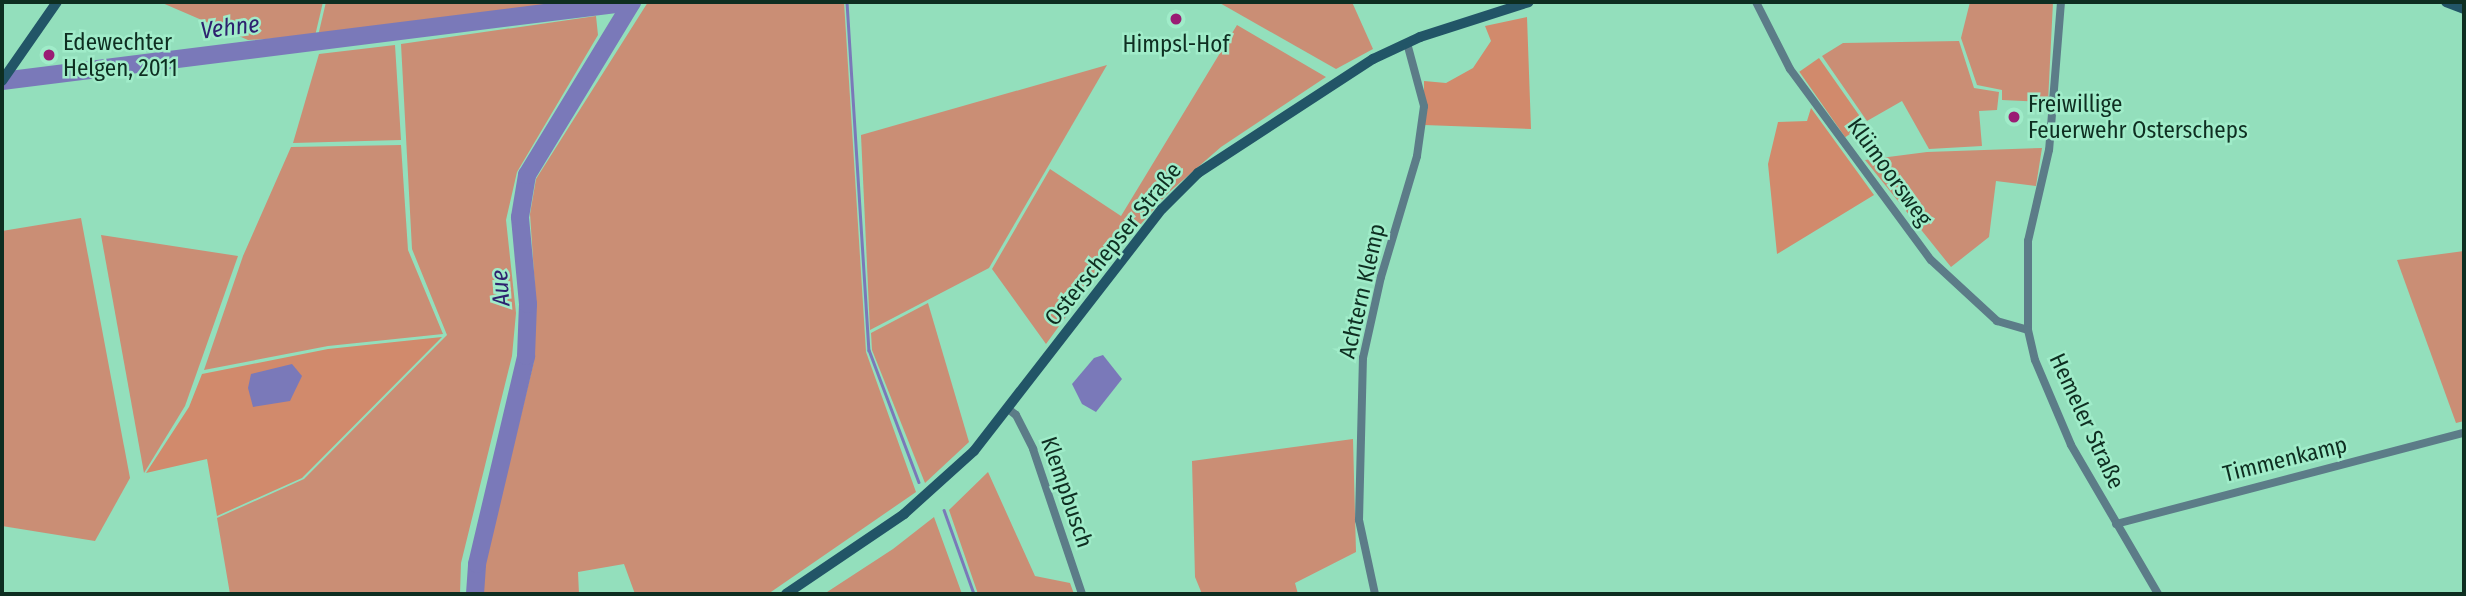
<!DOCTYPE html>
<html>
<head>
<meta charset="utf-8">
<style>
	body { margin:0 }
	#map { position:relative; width:2466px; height:596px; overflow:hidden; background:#93dfbc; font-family:"Fira Sans Condensed",sans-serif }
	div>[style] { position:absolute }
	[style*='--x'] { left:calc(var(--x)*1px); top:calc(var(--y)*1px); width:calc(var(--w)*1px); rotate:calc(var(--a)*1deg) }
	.green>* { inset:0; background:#ca8e75 }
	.forest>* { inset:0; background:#d18a6c; transform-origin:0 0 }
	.water>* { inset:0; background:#7a79b9 }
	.stream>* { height:2.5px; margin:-1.25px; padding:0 1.25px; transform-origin:1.25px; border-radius:1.25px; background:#7a79b9 }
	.river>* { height:18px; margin:-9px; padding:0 9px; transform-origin:9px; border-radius:9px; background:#7a79b9 }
	.street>* { height:8px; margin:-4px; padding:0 4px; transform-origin:4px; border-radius:4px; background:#5c7c88 }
	.secondary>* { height:10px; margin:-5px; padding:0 5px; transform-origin:5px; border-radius:5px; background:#225567 }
	.dots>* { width:19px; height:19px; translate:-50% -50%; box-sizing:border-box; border:4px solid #a0ecc9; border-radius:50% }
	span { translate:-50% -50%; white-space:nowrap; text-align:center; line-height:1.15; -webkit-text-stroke:5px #a0ecc9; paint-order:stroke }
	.poi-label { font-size:23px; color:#0e2e21 }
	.left { translate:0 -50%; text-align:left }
	.street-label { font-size:23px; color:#0e2e21 }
	.water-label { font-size:24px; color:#2e226f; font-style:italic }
	.frame { position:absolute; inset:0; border:4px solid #0e2e21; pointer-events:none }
</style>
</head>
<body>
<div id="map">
	<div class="green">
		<div style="clip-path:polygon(160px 2px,323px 2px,315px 36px,248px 40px)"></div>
		<div style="clip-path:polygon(326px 2px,583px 2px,318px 36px)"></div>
		<div style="clip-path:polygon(648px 2px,844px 2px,866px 352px,916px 492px,768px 594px,635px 594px,624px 564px,578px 572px,579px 594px,483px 594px,485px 563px,534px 361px,536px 303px,530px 214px,536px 179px)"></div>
		<div style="clip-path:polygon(1218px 2px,1352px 2px,1373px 49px,1336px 69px)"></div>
		<div style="clip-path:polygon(1970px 2px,2053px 2px,2048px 102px,2002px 100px,2002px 90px,1977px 85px,1961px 38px)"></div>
		<div style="clip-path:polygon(596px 16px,598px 35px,517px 172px,506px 220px,516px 313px,512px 356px,461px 563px,460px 594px,230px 594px,217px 518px,304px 479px,447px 335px,412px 249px,401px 44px)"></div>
		<div style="clip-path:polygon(1237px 25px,1326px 77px,1221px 147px,1167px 194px,1094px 278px,1046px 344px,992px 269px,1050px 169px,1121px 216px)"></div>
		<div style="clip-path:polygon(1959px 41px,1974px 88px,1999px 92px,1997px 110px,1979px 111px,1982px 146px,1929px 149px,1902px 101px,1867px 121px,1822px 56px,1843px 43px)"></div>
		<div style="clip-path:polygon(395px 45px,401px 140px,293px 143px,319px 54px)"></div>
		<div style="clip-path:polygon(1107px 65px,989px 268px,870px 330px,861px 135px)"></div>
		<div style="clip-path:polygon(401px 145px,408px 250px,443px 334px,328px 346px,204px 370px,243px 256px,291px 147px)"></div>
		<div style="clip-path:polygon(2042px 148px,2036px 186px,1996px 181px,1989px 237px,1951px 267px,1865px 160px,1927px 152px)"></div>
		<div style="clip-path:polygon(81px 218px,130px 478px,95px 541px,2px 526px,2px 231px)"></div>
		<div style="clip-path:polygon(101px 235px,238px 256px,185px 406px,144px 473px)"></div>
		<div style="clip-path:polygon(2464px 251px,2464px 421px,2456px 423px,2397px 260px)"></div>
		<div style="clip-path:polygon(928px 303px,969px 442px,925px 483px,872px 350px,871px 333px)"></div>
		<div style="clip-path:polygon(1353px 439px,1356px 552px,1295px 583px,1298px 594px,1202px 594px,1195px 577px,1192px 461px)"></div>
		<div style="clip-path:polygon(988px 472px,1035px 576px,1070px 583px,1074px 594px,978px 594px,949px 510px)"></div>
		<div style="clip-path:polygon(934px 517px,962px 594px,824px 594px,893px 549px)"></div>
	</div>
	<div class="forest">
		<div style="clip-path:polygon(1527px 17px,1531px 129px,1424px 125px,1424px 81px,1446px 83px,1473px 68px,1491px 41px,1485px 26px)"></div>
		<div style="left:1819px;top:58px;width:80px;height:24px;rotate:55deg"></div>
		<div style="clip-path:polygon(1811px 108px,1874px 195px,1777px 254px,1768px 164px,1778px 122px,1807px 121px)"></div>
		<div style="clip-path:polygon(442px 337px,302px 478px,217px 516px,207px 459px,146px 473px,189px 407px,202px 374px,328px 349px)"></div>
	</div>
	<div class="water">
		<div style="clip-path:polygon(1103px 355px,1122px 379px,1096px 412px,1082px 404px,1072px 384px,1094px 358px)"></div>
		<div style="clip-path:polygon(292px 364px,302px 376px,290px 401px,253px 407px,248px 388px,251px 374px)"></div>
	</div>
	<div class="stream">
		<div style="--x:847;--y:2;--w:349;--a:86.4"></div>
		<div style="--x:869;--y:350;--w:141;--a:69.3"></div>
		<div style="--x:944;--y:510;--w:89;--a:70.3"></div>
	</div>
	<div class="river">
		<div style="--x:2;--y:81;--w:635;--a:-7.15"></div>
		<div style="--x:475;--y:594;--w:30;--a:-86"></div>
		<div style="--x:477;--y:564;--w:214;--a:-76.7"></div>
		<div style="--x:526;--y:356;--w:52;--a:-87.8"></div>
		<div style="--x:528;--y:304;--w:87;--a:-95.3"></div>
		<div style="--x:520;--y:217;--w:43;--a:-80.5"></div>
		<div style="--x:527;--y:175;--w:202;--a:-58.7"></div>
	</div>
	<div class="street">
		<div style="--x:1756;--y:2;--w:75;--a:63.1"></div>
		<div style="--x:1790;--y:69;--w:237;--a:53.6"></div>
		<div style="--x:1931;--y:260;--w:90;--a:42.7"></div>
		<div style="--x:1997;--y:321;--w:32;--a:16"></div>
		<div style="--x:2061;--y:2;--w:148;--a:94.6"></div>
		<div style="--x:2049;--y:150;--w:93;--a:103"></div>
		<div style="--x:2028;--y:241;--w:89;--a:90"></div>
		<div style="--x:2028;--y:330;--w:31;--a:77"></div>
		<div style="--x:2035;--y:360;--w:92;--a:67"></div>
		<div style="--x:2071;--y:445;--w:173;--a:59.7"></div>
		<div style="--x:1007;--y:408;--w:11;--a:38"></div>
		<div style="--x:1016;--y:415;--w:38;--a:63"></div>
		<div style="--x:1033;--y:449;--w:153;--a:71.3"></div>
		<div style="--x:2116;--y:524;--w:360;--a:-14.7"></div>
		<div style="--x:1375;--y:594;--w:76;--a:-102.2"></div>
		<div style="--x:1359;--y:520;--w:162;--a:-88.6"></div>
		<div style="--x:1363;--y:358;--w:83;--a:-77.5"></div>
		<div style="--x:1381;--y:277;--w:126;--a:-73.4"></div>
		<div style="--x:1417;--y:156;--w:50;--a:-82"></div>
		<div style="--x:1424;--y:106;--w:65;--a:-105.1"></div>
	</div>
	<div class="secondary">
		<div style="--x:2446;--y:2;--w:19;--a:21"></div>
		<div style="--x:2;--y:81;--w:96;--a:-55.2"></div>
		<div style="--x:786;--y:594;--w:143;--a:-34.1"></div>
		<div style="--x:904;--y:514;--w:94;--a:-42"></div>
		<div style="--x:974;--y:451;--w:306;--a:-52.2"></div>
		<div style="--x:1162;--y:209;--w:51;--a:-45"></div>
		<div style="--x:1198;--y:173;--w:209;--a:-33.1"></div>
		<div style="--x:1373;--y:59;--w:52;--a:-25.1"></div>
		<div style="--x:1420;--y:37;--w:114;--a:-17.8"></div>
	</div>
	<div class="dots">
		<div style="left:1176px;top:19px;background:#9a1d74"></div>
		<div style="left:49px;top:55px;background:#9a1d74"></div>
		<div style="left:2014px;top:117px;background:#9a1d74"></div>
	</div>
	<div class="poi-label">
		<span class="left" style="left:63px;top:55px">Edewechter<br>Helgen, 2011</span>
		<span style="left:1176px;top:44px">Himpsl-Hof</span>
		<span class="left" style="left:2028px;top:117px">Freiwillige<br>Feuerwehr Osterscheps</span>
	</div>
	<div class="street-label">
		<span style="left:1890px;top:172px;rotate:54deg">Klümoorsweg</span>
		<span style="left:1113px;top:244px;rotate:-51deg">Osterschepser Straße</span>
		<span style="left:1362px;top:291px;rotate:-77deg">Achtern Klemp</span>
		<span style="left:2087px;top:421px;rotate:65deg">Hemeler Straße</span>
		<span style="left:2285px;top:459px;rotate:-14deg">Timmenkamp</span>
		<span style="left:1067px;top:492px;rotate:71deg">Klempbusch</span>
	</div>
	<div class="water-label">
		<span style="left:230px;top:28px;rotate:-7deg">Vehne</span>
		<span style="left:501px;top:288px;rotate:-94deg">Aue</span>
	</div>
	<div class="frame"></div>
</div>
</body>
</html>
